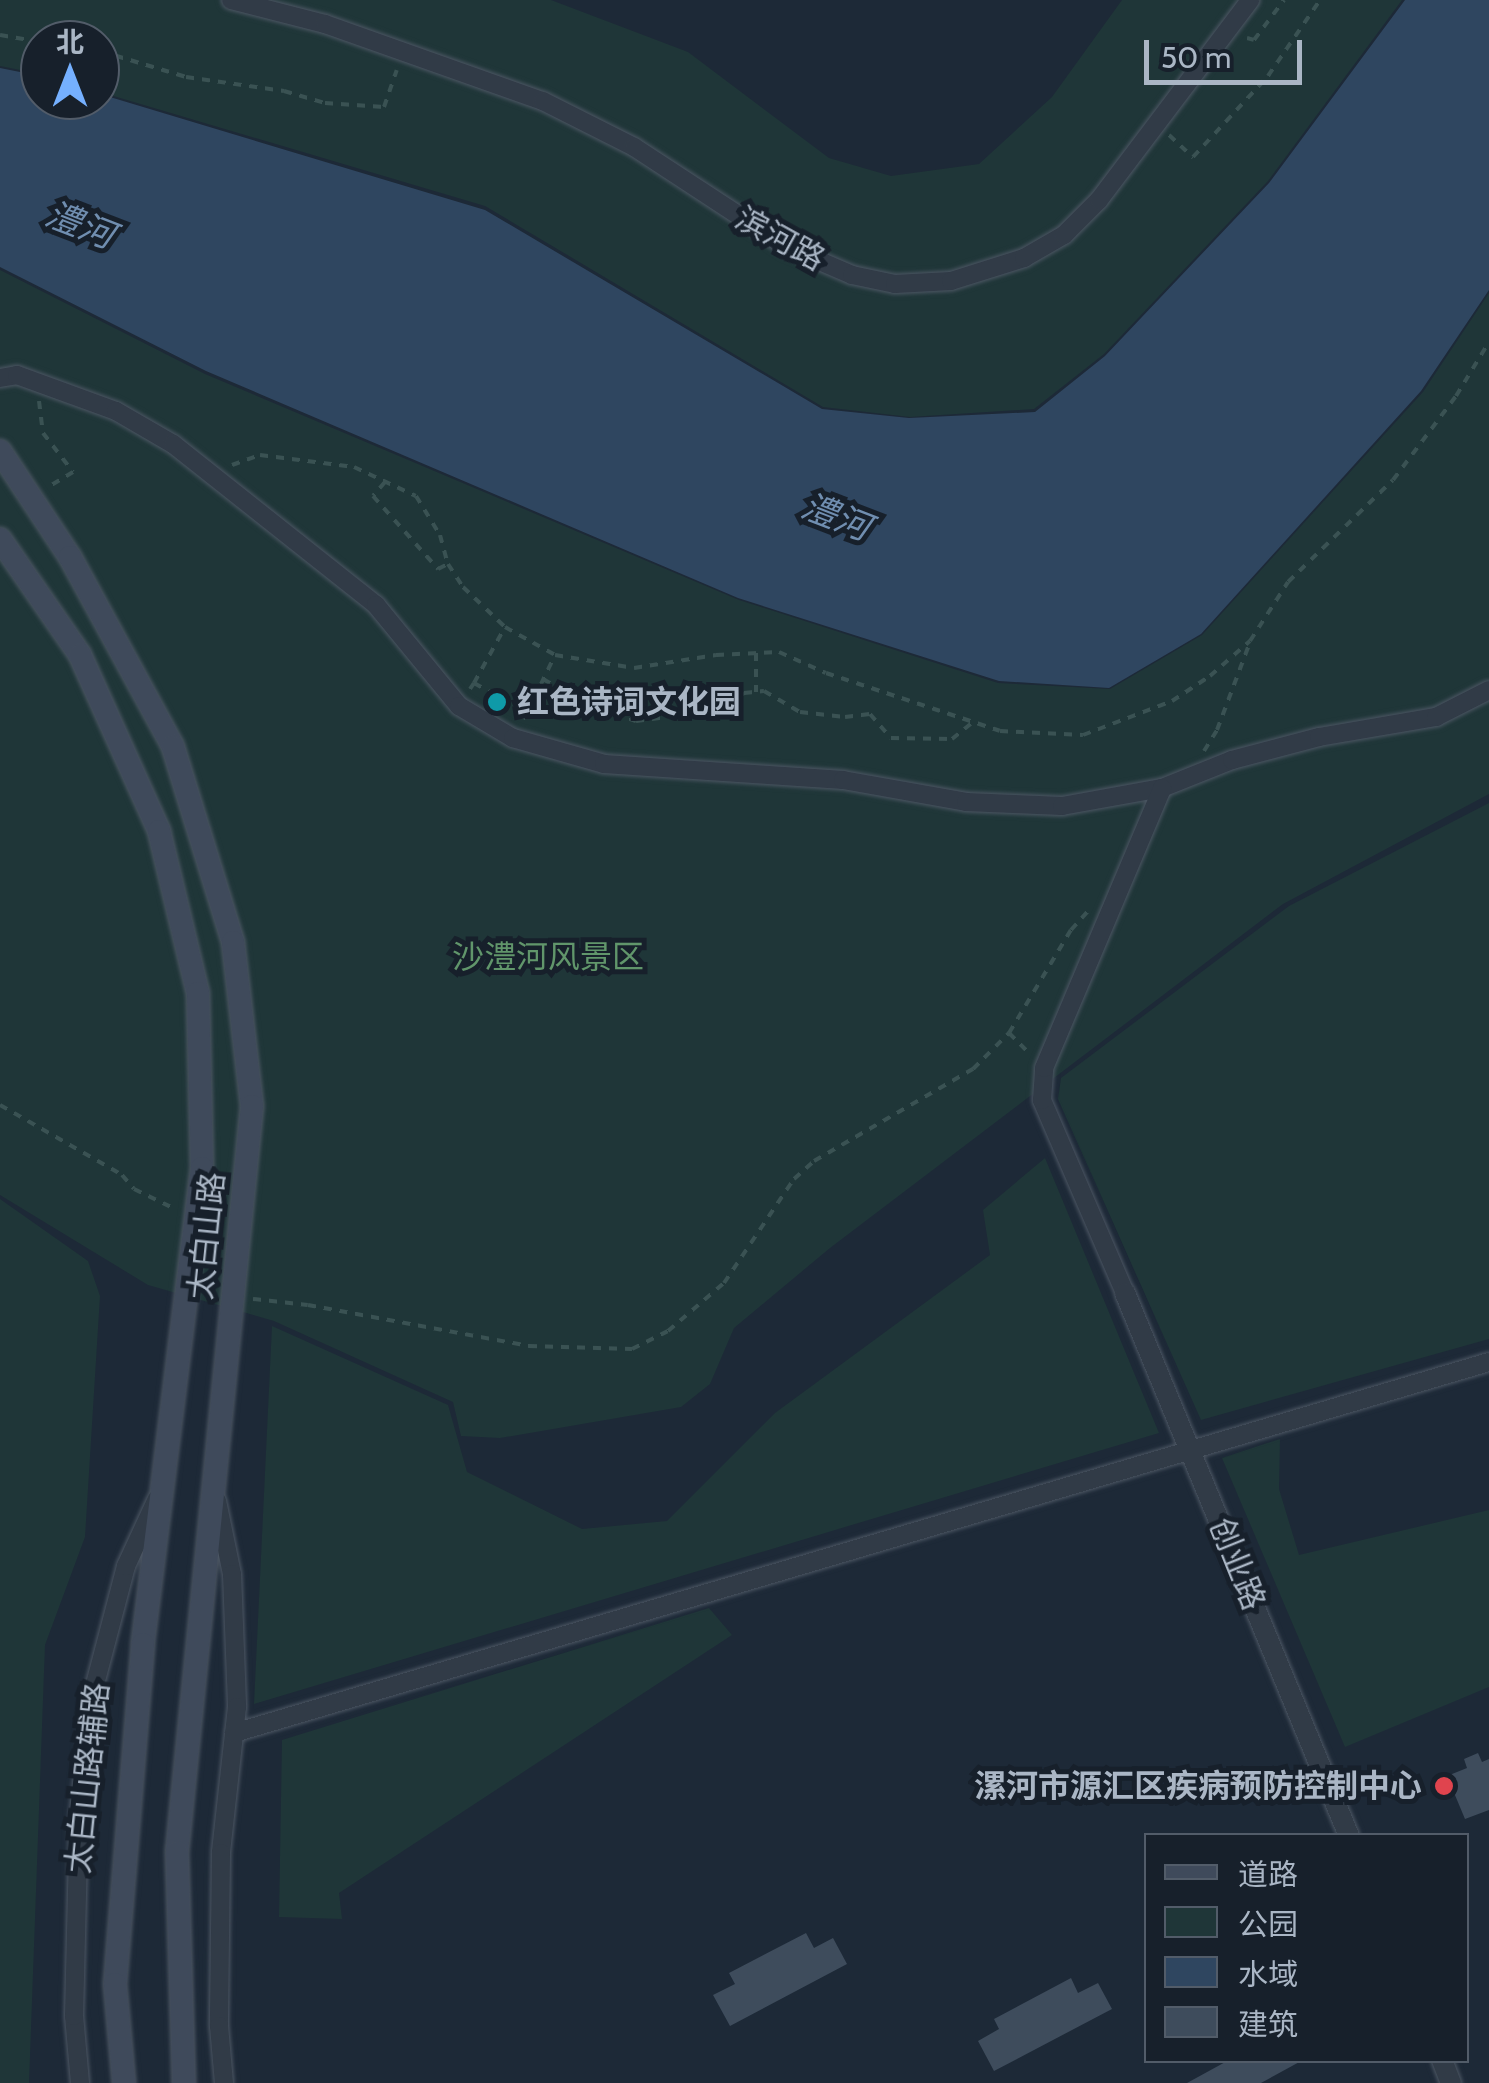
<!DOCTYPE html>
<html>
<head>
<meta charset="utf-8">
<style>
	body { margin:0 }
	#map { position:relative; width:1489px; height:2083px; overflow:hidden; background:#1d2937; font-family:Cabin,"Noto Sans SC",sans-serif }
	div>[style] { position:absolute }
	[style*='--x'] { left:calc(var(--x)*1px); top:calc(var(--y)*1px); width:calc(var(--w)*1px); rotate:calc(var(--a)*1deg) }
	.green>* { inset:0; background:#1f3638 }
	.water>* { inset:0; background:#2f4660 }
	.building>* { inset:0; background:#3e4c5c }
	.path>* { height:4px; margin-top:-2px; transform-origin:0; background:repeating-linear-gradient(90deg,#3a5253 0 8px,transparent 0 16px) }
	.roads { filter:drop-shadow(0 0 2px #4c5663) drop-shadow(0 0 2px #4c5663) }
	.minor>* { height:18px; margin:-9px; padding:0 9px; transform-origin:9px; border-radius:9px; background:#313b47 }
	.tertiary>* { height:20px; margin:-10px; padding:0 10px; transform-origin:10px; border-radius:10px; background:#313b47 }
	.secondary>* { height:22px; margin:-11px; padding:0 11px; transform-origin:11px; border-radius:11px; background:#3f4a5b }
	.dots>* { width:28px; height:28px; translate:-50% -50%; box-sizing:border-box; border:5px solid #17202b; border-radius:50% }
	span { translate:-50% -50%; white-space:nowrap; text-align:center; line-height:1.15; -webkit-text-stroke:10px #17202b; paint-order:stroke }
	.street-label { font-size:32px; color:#aab6c5 }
	.poi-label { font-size:32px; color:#aab6c5; font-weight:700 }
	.left { translate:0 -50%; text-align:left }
	.right { translate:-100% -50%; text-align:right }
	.park-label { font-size:32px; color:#61966b }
	.water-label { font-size:35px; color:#708eb0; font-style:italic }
	.legend { position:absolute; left:1144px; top:1833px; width:325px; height:230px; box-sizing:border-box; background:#17202b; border:2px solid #525c69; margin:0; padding:12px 18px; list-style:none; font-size:30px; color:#aab6c5 }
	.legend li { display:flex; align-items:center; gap:20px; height:50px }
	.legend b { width:50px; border:2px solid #525c69 }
	.north { position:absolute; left:20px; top:20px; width:100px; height:100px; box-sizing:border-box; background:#17202b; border:2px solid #525c69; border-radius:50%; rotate:0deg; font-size:28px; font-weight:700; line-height:40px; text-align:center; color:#aab6c5 }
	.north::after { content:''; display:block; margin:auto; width:35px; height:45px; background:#75b0ff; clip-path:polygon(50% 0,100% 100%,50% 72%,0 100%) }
	.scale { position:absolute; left:1144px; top:40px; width:158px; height:45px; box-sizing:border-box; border:5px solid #aab6c5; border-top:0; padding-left:12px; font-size:30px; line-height:35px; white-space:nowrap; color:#aab6c5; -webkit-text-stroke:8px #17202b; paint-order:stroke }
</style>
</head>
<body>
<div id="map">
	<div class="green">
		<div style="clip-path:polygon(0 0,551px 0,688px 52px,829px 158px,891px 176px,979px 164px,1052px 97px,1122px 0,1402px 0,1268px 181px,1104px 354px,1034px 409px,910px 417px,823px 407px,485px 206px,100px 92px,100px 40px,40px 40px,40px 74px,0 66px)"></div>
		<div style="clip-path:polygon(0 270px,205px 374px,739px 600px,998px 683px,1110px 689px,1202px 635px,1423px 392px,1489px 293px,1489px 794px,1283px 904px,830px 1248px,734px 1328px,710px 1384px,681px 1407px,500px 1438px,461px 1436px,453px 1402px,274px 1321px,148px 1285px,0 1195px)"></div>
		<div style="clip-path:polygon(1489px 803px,1489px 1339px,1201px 1420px,1058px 1099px,1061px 1078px,1289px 906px)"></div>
		<div style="clip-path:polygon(1045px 1158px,1159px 1433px,254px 1704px,272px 1326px,448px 1405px,467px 1472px,582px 1529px,667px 1521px,775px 1413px,990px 1255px,983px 1210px)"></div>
		<div style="clip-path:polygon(0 1199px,88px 1261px,100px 1296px,85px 1537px,45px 1645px,29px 2083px,0 2083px)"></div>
		<div style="clip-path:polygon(1280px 1439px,1279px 1489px,1299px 1555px,1489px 1510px,1489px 1687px,1345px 1747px,1222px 1458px)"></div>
		<div style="clip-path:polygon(709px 1608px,732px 1635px,339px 1893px,342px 1919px,279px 1917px,282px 1740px)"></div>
	</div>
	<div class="water">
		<div style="clip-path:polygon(1405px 0,1489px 0,1489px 290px,1421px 391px,1201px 634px,1109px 688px,999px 681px,738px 598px,206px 371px,0 267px,0 68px,40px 76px,40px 100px,100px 100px,100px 94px,485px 210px,822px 409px,909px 418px,1035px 412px,1105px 356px,1269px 183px)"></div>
	</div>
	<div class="building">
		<div style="clip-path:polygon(1478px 1753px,1482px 1762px,1489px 1759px,1489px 1810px,1465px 1819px,1447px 1776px,1467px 1768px,1464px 1759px)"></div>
		<div style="clip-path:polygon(806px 1933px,814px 1948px,833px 1938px,847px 1964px,730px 2026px,713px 1995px,735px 1984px,729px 1973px)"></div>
		<div style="clip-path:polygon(1071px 1978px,1078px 1993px,1098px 1983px,1112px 2009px,994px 2071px,978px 2041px,999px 2029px,994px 2019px)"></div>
		<div style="clip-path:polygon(1229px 2060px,1303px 2060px,1261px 2083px,1187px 2083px)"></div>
	</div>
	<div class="path">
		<div style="--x:0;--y:35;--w:41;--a:9.9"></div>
		<div style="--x:1247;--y:38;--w:7;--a:16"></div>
		<div style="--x:1254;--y:40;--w:50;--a:-53.1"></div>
		<div style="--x:100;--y:51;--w:90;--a:16.8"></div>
		<div style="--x:186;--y:77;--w:99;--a:8.1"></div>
		<div style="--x:284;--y:91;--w:43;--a:16.3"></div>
		<div style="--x:325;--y:103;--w:59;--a:3.9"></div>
		<div style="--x:384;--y:107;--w:39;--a:-71"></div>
		<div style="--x:1169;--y:135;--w:33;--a:43"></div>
		<div style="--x:1193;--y:157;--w:110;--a:-47.2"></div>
		<div style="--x:1268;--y:76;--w:92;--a:-55.6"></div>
		<div style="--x:39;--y:401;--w:32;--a:83"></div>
		<div style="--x:43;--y:433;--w:49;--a:52.4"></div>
		<div style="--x:73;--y:472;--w:29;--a:149"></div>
		<div style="--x:232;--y:465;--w:30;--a:-20"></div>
		<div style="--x:260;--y:455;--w:95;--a:7.3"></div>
		<div style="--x:354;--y:467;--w:68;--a:25.1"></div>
		<div style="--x:416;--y:496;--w:46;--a:58.4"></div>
		<div style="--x:440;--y:535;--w:30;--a:75"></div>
		<div style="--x:448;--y:564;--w:27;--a:57"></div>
		<div style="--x:463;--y:587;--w:58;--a:43.6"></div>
		<div style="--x:505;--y:627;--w:57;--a:29.2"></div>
		<div style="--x:555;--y:655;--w:80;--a:9.3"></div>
		<div style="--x:634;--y:668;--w:83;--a:-9"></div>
		<div style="--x:716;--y:655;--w:63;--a:-2.7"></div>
		<div style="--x:779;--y:652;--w:51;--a:24.1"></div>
		<div style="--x:826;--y:673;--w:183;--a:18.4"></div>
		<div style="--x:1000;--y:731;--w:83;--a:2.8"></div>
		<div style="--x:1083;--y:735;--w:95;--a:-20.9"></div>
		<div style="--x:1172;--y:701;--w:45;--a:-33.3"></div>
		<div style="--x:1210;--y:676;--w:53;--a:-41.2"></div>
		<div style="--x:1250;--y:641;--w:70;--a:-57.2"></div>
		<div style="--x:1288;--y:582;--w:146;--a:-44.2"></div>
		<div style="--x:1393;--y:480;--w:105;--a:-53.1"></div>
		<div style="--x:1456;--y:396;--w:63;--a:-58.6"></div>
		<div style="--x:385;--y:482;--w:18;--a:131"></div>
		<div style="--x:373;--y:496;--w:98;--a:48.3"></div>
		<div style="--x:438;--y:569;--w:11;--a:-27"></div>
		<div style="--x:756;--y:653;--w:39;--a:90"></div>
		<div style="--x:543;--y:679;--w:48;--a:30.3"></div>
		<div style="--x:584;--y:703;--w:55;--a:19.1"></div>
		<div style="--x:636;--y:721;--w:78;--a:-7.4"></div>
		<div style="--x:713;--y:711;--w:36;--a:-30"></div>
		<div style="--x:744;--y:693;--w:20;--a:-6"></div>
		<div style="--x:764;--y:691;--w:42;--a:30.3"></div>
		<div style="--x:800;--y:712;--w:45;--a:6.3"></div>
		<div style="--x:845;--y:717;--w:25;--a:-7"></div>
		<div style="--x:870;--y:714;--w:32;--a:49"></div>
		<div style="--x:891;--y:738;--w:61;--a:0.9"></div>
		<div style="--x:952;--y:739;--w:27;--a:-39"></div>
		<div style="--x:474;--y:683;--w:64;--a:-61"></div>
		<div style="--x:470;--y:689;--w:7;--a:-56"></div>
		<div style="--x:474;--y:683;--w:61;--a:29.5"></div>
		<div style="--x:527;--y:713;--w:7;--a:124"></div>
		<div style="--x:527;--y:713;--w:64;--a:-64.2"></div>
		<div style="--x:1204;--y:751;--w:25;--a:-58"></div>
		<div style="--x:1217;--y:730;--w:91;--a:-69.4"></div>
		<div style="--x:1009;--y:1033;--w:30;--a:45"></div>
		<div style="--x:0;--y:1105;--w:141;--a:29.8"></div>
		<div style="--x:122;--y:1175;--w:18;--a:49"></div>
		<div style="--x:134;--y:1189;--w:46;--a:26"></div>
		<div style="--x:253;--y:1299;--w:55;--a:6.2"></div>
		<div style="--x:308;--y:1305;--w:225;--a:10.5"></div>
		<div style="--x:529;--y:1346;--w:103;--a:1.7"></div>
		<div style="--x:632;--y:1349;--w:40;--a:-26.6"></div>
		<div style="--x:668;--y:1331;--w:74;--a:-40.6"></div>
		<div style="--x:724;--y:1283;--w:125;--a:-56.1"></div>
		<div style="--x:794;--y:1179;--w:27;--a:-42"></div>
		<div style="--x:814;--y:1161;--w:184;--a:-30.1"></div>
		<div style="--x:973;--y:1069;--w:51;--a:-45"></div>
		<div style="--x:1009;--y:1033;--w:120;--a:-59"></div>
		<div style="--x:1071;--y:930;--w:25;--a:-48"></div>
	</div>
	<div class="roads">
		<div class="minor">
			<div style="--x:231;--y:0;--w:97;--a:14.3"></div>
			<div style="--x:325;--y:24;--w:231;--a:19.5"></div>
			<div style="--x:543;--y:101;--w:102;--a:26.8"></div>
			<div style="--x:634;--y:147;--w:183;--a:33.2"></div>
			<div style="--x:787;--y:247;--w:71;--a:23.3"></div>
			<div style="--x:852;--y:275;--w:44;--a:11.8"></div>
			<div style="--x:895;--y:284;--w:56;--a:-3.1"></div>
			<div style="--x:951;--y:281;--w:77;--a:-17.5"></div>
			<div style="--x:1024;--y:258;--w:46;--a:-29.9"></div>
			<div style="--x:1064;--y:235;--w:49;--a:-45"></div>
			<div style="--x:1099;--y:200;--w:251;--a:-52.9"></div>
			<div style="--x:0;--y:378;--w:17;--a:-10"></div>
			<div style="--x:17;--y:375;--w:105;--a:20"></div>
			<div style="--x:116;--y:411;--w:66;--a:30.1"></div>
			<div style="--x:173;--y:444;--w:259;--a:38.4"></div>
			<div style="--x:376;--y:605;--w:131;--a:50.6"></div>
			<div style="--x:459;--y:706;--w:63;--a:30.7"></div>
			<div style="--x:513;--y:738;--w:95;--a:15.9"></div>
			<div style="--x:604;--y:764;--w:240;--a:3.8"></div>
			<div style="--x:843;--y:780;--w:125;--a:10.1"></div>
			<div style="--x:966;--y:802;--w:96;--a:2.4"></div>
			<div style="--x:1062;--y:806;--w:102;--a:-10.2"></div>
			<div style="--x:1162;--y:788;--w:75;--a:-21.8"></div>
			<div style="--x:1232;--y:760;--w:90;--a:-14.8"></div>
			<div style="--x:1319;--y:737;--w:119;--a:-9.7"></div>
			<div style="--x:1436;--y:717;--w:59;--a:-27"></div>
			<div style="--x:1125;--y:1293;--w:210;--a:-113.3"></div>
			<div style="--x:1042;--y:1100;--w:32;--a:-86"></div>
			<div style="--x:1044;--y:1068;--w:304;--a:-67.1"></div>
			<div style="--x:217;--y:1501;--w:75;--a:78.4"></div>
			<div style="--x:232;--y:1574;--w:133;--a:87.8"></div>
			<div style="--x:237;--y:1707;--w:147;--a:96.3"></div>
			<div style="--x:221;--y:1853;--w:173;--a:90.7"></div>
			<div style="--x:219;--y:2026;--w:57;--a:85"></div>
			<div style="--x:234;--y:1733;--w:1309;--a:-16.47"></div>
			<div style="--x:80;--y:2083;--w:67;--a:-95.1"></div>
			<div style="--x:74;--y:2016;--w:202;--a:-88.6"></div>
			<div style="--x:79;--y:1814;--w:123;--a:-83.5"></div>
			<div style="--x:93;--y:1692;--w:130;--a:-75.3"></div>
			<div style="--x:126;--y:1566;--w:74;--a:-65.2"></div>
		</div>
		<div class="tertiary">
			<div style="--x:1125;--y:1293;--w:587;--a:67.58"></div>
			<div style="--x:1442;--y:2060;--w:25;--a:69"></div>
		</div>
		<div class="secondary">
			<div style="--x:0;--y:451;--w:127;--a:56.6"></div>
			<div style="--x:70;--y:557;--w:216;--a:61.5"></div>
			<div style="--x:173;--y:747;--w:204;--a:72.9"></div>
			<div style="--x:233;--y:942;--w:165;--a:83.4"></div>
			<div style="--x:252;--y:1106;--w:750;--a:95.74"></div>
			<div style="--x:177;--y:1852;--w:231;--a:88.3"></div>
			<div style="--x:0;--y:539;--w:141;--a:55.4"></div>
			<div style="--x:80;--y:655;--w:193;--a:65.8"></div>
			<div style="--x:159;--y:831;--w:167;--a:76.5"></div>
			<div style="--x:198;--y:993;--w:175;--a:88.7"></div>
			<div style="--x:202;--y:1168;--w:480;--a:97.1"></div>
			<div style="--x:143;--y:1644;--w:341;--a:94.7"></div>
			<div style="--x:115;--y:1984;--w:99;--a:84.8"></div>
		</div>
	</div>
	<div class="dots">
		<div style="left:497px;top:702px;background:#0f9aa8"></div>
		<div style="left:1444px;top:1786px;background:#e0444e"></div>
	</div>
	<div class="street-label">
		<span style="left:780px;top:239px;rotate:29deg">滨河路</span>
		<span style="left:207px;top:1236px;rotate:-84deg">太白山路</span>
		<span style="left:1237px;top:1564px;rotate:68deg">创业路</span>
		<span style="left:88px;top:1778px;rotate:-84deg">太白山路辅路</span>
	</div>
	<div class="poi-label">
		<span class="left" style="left:517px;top:702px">红色诗词文化园</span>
		<span class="right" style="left:1422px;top:1786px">漯河市源汇区疾病预防控制中心</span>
	</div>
	<div class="park-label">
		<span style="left:548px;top:957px">沙澧河风景区</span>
	</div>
	<div class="water-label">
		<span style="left:80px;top:225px;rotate:21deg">澧河</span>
		<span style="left:836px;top:517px;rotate:21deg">澧河</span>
	</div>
	<ul class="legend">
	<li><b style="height:12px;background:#3f4a5b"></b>道路</li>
	<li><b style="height:28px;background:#1f3638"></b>公园</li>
	<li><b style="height:28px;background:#2f4660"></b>水域</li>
	<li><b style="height:28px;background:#3e4c5c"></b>建筑</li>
	</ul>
	<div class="north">北</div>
	<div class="scale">50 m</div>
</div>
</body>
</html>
